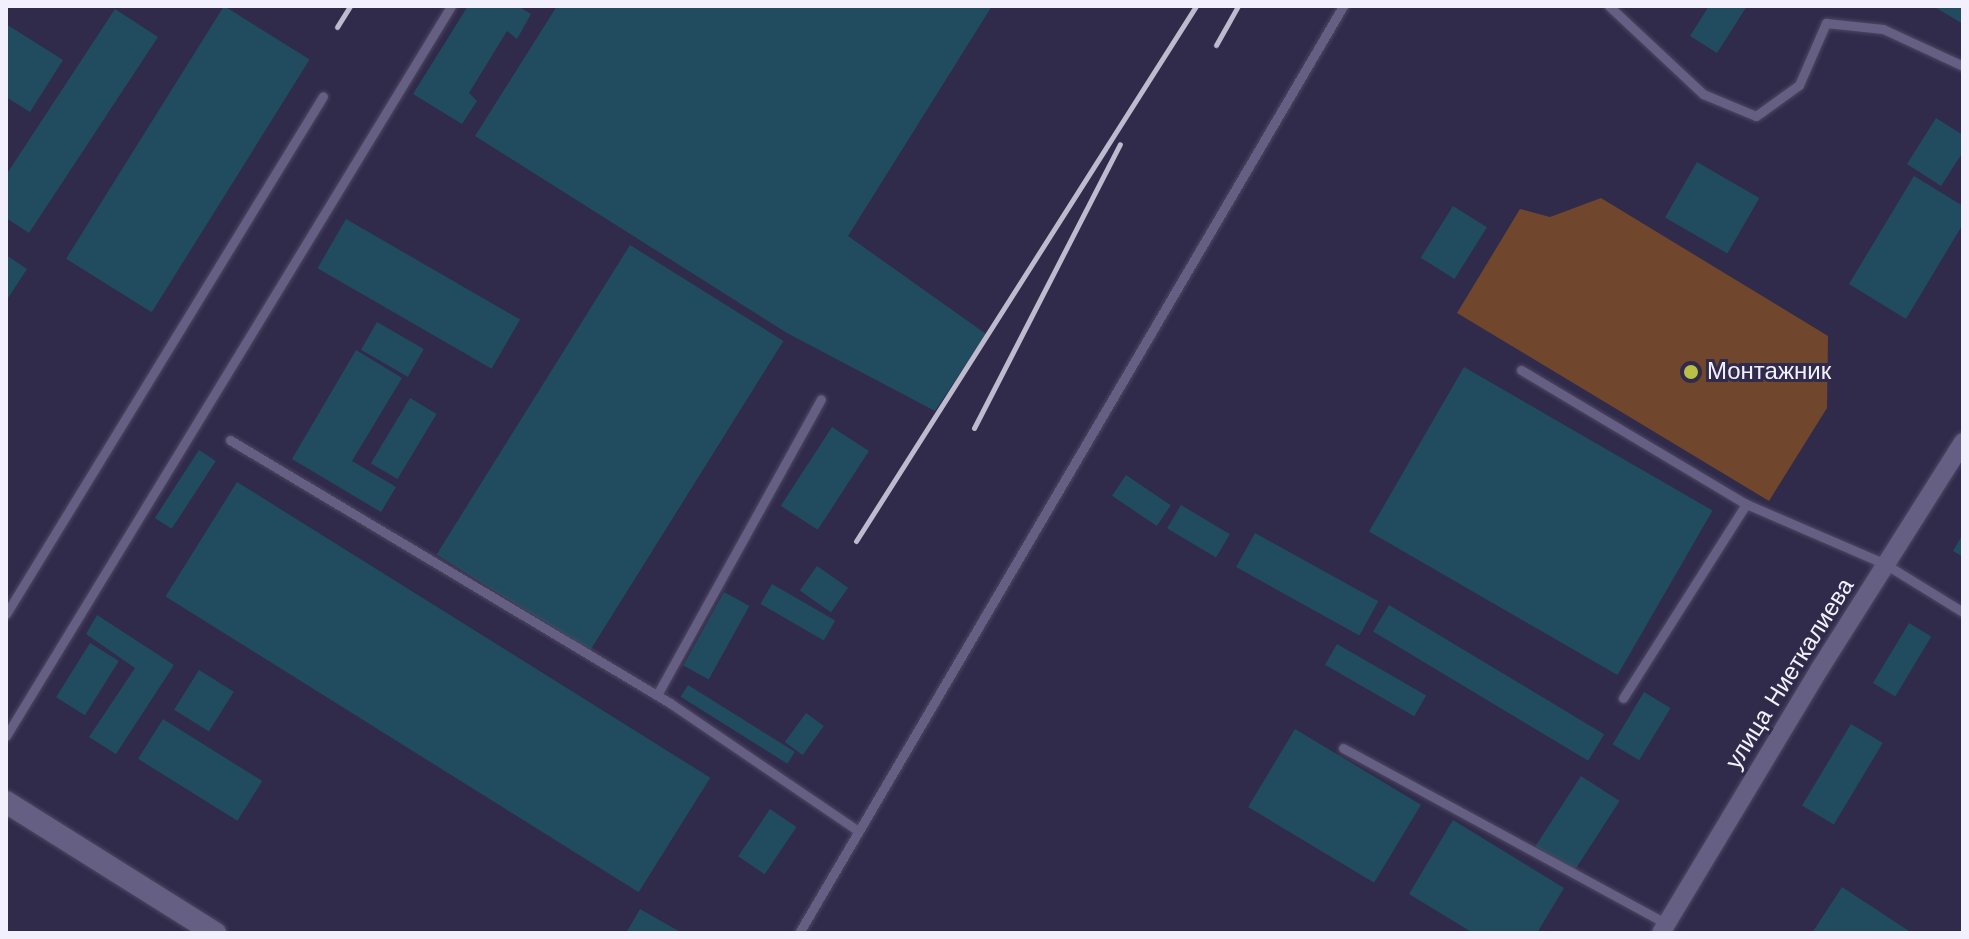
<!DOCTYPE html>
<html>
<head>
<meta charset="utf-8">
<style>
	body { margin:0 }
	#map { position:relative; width:1969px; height:939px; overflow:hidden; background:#302a4b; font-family:"Work Sans",sans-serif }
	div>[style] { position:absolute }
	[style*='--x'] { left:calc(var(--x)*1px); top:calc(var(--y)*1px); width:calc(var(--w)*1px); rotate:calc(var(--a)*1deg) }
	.green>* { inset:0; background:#70462c }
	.building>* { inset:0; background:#214c60; transform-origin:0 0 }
	.roads { filter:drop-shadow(0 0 2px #4d4761) drop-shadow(0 0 2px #4d4761) }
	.service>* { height:9px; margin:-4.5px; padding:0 4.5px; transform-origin:4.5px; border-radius:4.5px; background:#655f84 }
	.minor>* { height:18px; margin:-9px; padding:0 9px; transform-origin:9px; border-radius:9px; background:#655f84 }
	.tertiary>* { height:22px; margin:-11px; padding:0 11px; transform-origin:11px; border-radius:11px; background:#655f84 }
	.rail>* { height:5px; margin:-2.5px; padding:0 2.5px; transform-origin:2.5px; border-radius:2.5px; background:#bfbbce }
	.dots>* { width:22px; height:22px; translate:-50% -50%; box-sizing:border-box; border:4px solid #302a4b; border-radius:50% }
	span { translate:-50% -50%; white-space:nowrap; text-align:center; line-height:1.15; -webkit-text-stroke:6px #302a4b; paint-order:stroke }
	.poi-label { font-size:24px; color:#f2f0fd }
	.left { translate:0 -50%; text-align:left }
	.street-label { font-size:24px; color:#f2f0fd }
	.frame { position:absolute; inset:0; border:8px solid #f2f0fd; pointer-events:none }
</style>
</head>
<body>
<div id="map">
	<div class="green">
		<div style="clip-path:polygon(1601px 198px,1828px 336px,1827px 408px,1769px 501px,1457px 313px,1520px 209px,1550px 217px)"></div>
	</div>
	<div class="building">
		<div style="left:224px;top:6px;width:101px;height:298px;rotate:32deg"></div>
		<div style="clip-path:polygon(468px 6px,518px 6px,531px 14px,517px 39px,507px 31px,469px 93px,477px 101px,462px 124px,413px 94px)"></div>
		<div style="clip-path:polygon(557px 6px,992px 6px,848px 236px,986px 334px,935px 411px,787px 333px,475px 136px)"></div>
		<div style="clip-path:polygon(1709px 6px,1747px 6px,1717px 53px,1690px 36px)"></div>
		<div style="clip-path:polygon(1933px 6px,1963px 6px,1963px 24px)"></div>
		<div style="clip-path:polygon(115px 9px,158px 37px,29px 233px,6px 218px,6px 175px)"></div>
		<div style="clip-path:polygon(6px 24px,63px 60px,30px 112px,6px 97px)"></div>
		<div style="clip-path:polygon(1936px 118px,1963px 135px,1963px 152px,1941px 186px,1907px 164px)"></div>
		<div style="left:1697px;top:162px;width:72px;height:64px;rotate:30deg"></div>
		<div style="clip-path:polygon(1914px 176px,1963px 206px,1963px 224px,1906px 319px,1849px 284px)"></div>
		<div style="left:1453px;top:206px;width:40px;height:61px;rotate:32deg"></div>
		<div style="left:346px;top:219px;width:201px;height:57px;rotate:30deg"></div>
		<div style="left:630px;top:245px;width:181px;height:365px;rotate:32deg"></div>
		<div style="clip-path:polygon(6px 255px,27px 269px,6px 301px)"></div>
		<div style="left:377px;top:322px;width:54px;height:32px;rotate:30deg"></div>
		<div style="clip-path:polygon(356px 350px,402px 378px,352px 461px,396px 487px,381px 512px,292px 459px)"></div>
		<div style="left:1464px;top:367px;width:287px;height:190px;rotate:30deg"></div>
		<div style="left:410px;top:398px;width:31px;height:76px;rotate:31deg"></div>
		<div style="left:832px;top:427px;width:44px;height:94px;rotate:33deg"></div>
		<div style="left:199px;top:450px;width:20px;height:81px;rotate:33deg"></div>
		<div style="left:1126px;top:475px;width:54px;height:25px;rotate:34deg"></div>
		<div style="left:237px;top:482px;width:558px;height:135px;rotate:32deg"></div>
		<div style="left:1181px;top:505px;width:57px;height:27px;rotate:31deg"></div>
		<div style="left:1255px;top:533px;width:141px;height:39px;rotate:29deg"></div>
		<div style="clip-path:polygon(1963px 534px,1963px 557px,1953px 551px)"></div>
		<div style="left:817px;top:566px;width:38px;height:30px;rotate:35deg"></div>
		<div style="left:772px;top:584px;width:73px;height:23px;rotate:30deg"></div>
		<div style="left:724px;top:592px;width:29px;height:84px;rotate:29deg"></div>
		<div style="left:1389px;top:605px;width:251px;height:31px;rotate:31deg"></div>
		<div style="clip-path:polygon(97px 615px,174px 665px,116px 754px,89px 737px,135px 668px,86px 634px)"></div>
		<div style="left:1909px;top:623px;width:26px;height:70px;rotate:31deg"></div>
		<div style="left:90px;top:643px;width:34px;height:64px;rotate:32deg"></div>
		<div style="left:1337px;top:644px;width:103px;height:24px;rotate:30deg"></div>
		<div style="left:199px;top:670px;width:41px;height:47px;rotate:32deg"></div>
		<div style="left:688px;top:685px;width:126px;height:14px;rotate:32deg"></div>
		<div style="left:1644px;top:692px;width:31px;height:61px;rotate:31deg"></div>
		<div style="left:806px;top:713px;width:22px;height:36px;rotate:36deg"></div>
		<div style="left:163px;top:719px;width:117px;height:47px;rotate:32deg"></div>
		<div style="left:1851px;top:724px;width:37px;height:95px;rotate:31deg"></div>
		<div style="left:1295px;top:729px;width:147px;height:91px;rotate:31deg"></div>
		<div style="left:1581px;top:776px;width:46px;height:84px;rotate:33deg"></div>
		<div style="left:770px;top:809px;width:32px;height:57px;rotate:34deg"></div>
		<div style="clip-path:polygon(1453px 820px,1564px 888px,1537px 933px,1473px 933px,1409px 894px)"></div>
		<div style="clip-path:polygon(1842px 887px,1912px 933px,1812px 933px)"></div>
		<div style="clip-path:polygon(640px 909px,682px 933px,626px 933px)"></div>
	</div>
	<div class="roads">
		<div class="service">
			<div style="--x:1609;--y:6;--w:129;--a:43.1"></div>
			<div style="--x:1703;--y:94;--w:57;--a:22.5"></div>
			<div style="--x:1756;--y:116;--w:53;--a:-35.8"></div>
			<div style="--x:1799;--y:85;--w:68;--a:-66.5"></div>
			<div style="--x:1826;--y:23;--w:57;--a:6"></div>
			<div style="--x:1883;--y:29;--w:88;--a:24.8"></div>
			<div style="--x:1521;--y:370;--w:262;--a:30.8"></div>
			<div style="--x:1746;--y:504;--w:151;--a:23.3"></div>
			<div style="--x:1885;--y:564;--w:92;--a:31.6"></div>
			<div style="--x:230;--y:440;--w:513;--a:30.87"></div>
			<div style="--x:670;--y:703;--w:227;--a:34.2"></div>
			<div style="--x:6;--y:614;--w:607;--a:-58.53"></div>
			<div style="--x:657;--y:695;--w:338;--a:-61"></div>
			<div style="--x:1623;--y:698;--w:230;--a:-57.6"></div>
			<div style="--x:6;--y:736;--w:855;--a:-58.63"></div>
			<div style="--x:1343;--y:748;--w:369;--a:28.5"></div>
			<div style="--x:799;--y:933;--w:1075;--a:-59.59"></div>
		</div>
		<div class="minor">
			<div style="--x:1661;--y:933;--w:307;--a:-59"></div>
			<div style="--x:1819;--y:670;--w:270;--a:-57.7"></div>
		</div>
		<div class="tertiary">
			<div style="--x:6;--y:802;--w:247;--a:32.1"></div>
		</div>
	</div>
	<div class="rail">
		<div style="--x:337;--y:27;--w:25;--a:-58"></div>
		<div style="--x:1216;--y:45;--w:45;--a:-60.6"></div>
		<div style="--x:974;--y:428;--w:319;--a:-62.8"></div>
		<div style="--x:856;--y:541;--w:634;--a:-57.56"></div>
	</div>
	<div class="dots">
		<div style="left:1691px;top:372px;background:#bac045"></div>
	</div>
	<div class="poi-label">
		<span class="left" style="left:1707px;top:372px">Монтажник</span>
	</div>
	<div class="street-label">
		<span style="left:1790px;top:674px;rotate:-58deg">улица Ниеткалиева</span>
	</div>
	<div class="frame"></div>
</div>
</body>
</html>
